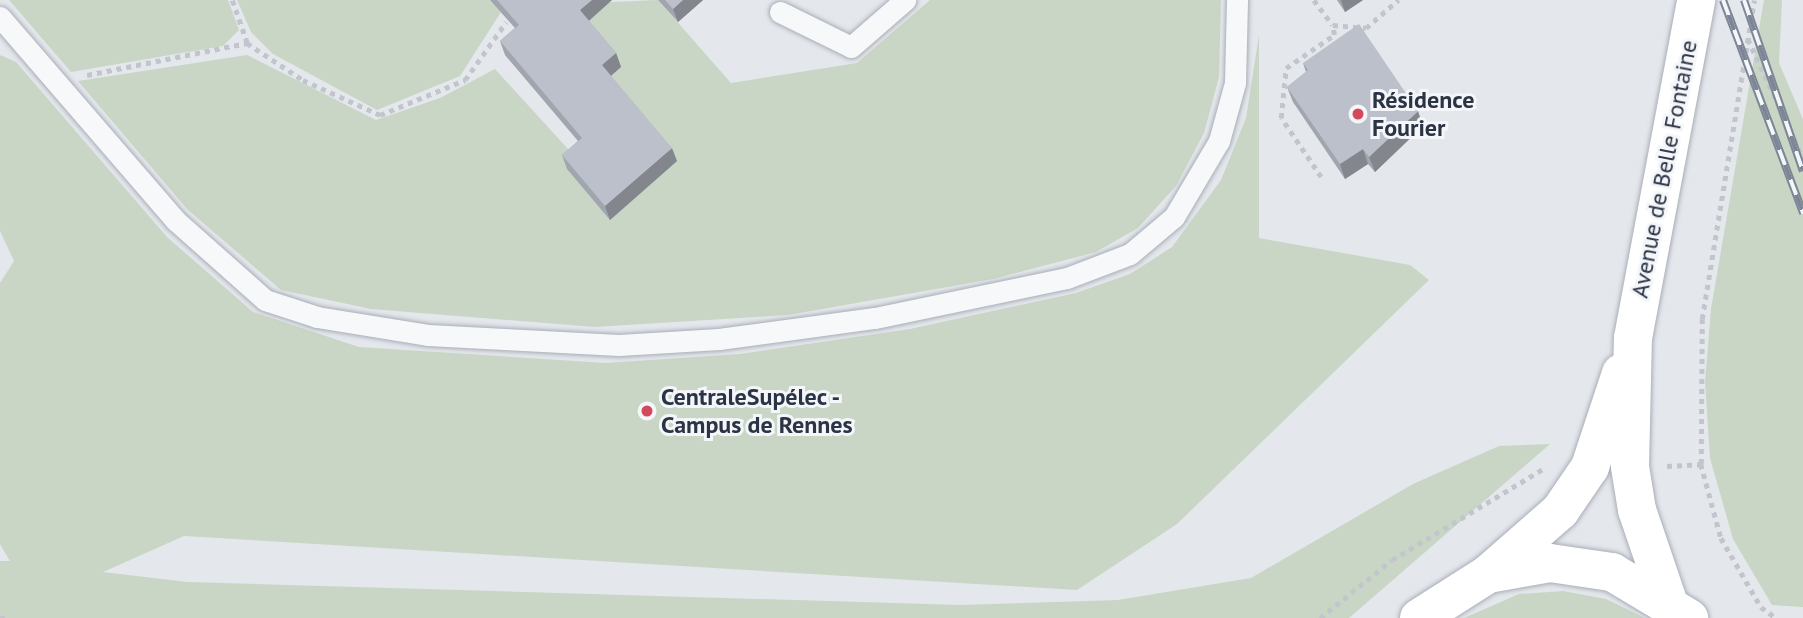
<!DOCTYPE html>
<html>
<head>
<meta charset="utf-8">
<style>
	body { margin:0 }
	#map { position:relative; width:1803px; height:618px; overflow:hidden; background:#e4e7ec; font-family:"PT Sans",sans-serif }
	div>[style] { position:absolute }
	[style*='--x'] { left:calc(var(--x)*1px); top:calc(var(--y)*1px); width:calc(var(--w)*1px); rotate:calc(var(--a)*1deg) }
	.green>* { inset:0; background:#c9d6c5 }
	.path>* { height:4.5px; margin-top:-2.25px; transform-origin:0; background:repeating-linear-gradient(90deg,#c2c5cb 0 5px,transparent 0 10px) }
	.roads { filter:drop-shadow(0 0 2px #a9aeb7) drop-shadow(0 0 2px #a9aeb7) }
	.lane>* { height:21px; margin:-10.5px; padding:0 10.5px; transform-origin:10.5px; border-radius:10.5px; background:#f7f8fa }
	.secondary>* { height:38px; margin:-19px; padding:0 19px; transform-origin:19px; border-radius:19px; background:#fff }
	.primary>* { height:38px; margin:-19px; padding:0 19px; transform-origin:19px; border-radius:19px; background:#fff }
	.rail>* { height:8px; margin-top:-4px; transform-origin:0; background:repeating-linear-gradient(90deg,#f4f6f9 0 16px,#7d8696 0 32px); box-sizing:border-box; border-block:2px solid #7d8696 }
	.wall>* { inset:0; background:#a1a5ae }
	.shaded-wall>* { inset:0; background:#83868d }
	.building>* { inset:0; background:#bbc0ca }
	.dots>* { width:19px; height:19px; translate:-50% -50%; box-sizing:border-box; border:4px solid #f4f6f9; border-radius:50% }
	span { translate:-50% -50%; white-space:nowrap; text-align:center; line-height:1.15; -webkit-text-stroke:6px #f4f6f9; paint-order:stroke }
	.poi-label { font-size:24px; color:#2b3445; font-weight:700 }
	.left { translate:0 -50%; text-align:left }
	.street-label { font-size:24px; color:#2b3445 }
</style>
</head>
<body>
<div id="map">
	<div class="green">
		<div style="clip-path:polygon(9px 0,228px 0,239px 30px,223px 46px,71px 72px)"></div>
		<div style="clip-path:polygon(237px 0,490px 0,501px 12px,460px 76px,377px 110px,273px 54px,251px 32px)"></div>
		<div style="clip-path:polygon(658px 0,731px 83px,857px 63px,930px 0,1221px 0,1219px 77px,1204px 133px,1176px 186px,1138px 228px,1096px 252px,993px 279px,788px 315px,595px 327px,371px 309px,281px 290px,187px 209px,78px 81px,247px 55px,376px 120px,440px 98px,495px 69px,578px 160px,607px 79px,621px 67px,568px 4px)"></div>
		<div style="clip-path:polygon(1764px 0,1782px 0,1779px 63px,1803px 119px,1803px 607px,1772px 605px,1733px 539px,1710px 458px,1705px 382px,1711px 309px)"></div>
		<div style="clip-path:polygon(1259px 35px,1259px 238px,1410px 265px,1429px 280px,1177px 524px,1077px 590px,184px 536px,103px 572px,187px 582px,960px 605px,1118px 600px,1251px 578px,1413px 484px,1499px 446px,1550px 444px,1349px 618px,0 618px,0 561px,10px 561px,0 544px,0 283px,14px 261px,0 231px,0 55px,16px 62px,167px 237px,253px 312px,359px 347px,606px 363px,740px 354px,910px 329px,1076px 293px,1130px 274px,1172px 247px,1221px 180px,1246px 118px)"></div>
		<div style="clip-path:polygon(1563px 591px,1606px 599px,1645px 618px,1464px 618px,1519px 594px)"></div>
	</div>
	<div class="path">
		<div style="--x:1314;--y:0;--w:31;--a:53"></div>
		<div style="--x:1333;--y:25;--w:33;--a:5"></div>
		<div style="--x:1366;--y:28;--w:43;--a:-41.2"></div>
		<div style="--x:1748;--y:39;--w:131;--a:65.2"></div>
		<div style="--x:247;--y:43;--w:67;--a:33.5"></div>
		<div style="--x:303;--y:80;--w:85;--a:24.4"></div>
		<div style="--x:380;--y:115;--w:92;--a:-22.4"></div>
		<div style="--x:465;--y:80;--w:71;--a:-54.7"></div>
		<div style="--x:87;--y:75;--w:163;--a:-11.3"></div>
		<div style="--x:247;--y:43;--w:46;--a:-109.2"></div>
		<div style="--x:1321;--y:177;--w:71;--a:-124.1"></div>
		<div style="--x:1281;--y:118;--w:50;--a:-84.3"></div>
		<div style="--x:1286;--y:68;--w:58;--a:-34.5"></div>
		<div style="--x:1334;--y:35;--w:10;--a:-96"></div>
		<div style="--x:1701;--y:464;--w:77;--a:74.9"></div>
		<div style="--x:1721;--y:538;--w:80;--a:59.9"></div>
		<div style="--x:1761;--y:607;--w:19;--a:36"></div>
		<div style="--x:1667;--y:466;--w:34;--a:-3"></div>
		<div style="--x:1701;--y:464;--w:145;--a:-89.6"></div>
		<div style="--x:1702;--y:319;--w:323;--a:-80.7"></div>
		<div style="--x:0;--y:618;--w:5;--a:0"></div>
		<div style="--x:1320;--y:618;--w:92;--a:-38.9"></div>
		<div style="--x:1392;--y:560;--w:176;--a:-31.1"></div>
	</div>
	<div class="roads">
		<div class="lane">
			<div style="--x:780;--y:12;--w:79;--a:26.2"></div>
			<div style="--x:851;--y:47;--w:72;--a:-41"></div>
			<div style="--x:0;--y:17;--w:268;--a:49.2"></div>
			<div style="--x:175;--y:220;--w:120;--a:41.6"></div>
			<div style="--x:265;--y:300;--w:55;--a:18.1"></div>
			<div style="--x:317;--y:317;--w:112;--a:9.2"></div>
			<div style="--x:428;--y:335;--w:191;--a:3"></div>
			<div style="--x:619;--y:345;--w:100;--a:-3.4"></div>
			<div style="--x:719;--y:339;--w:157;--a:-7.7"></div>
			<div style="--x:875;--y:318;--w:196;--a:-11.8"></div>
			<div style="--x:1067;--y:278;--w:67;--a:-20.9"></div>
			<div style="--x:1130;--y:254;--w:57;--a:-40.1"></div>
			<div style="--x:1174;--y:217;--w:88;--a:-59.4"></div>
			<div style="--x:1219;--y:141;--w:60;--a:-74.6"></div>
			<div style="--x:1235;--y:83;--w:83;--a:-88.6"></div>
		</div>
		<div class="secondary">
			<div style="--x:1488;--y:574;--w:96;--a:-41.2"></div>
			<div style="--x:1560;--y:511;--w:53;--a:-55.7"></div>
			<div style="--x:1590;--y:467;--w:99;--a:-71.7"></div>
			<div style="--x:1668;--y:601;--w:96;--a:-108.8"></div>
			<div style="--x:1637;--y:510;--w:44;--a:-99.2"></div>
			<div style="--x:1630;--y:467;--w:129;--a:-88.7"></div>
			<div style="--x:1633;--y:338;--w:344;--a:-79.4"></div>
		</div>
		<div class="primary">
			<div style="--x:1419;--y:618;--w:82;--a:-32.5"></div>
			<div style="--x:1488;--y:574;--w:63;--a:-10.1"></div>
			<div style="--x:1550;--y:563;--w:63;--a:8.3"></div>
			<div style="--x:1612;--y:572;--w:90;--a:30.9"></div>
		</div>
	</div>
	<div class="rail">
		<div style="--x:1723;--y:0;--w:228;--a:69.4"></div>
		<div style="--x:1744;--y:0;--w:181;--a:71"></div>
	</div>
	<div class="wall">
		<div style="clip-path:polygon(490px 0,612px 0,589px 21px,616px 53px,621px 67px,611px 76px,677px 161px,610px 220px,567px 169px,562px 155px,578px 141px,505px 55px,500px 41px,515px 28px)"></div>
		<div style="clip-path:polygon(658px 0,703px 0,678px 22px)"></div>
		<div style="clip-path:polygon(1337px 0,1363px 0,1345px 12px)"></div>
		<div style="clip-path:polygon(1303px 63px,1423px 126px,1375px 172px,1368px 164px,1345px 179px,1293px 102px,1287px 87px,1306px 72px)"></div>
	</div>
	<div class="shaded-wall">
		<div style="clip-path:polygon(592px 0,612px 0,585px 24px,580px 10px)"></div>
		<div style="clip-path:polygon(683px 0,703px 0,678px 22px,673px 9px)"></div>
		<div style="clip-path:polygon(1341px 0,1363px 0,1345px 12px)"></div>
		<div style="clip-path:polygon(616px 53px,621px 67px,607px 79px,602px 65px)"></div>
		<div style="clip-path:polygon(1418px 111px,1423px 126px,1375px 172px,1369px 157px)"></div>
		<div style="clip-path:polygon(672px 148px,677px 161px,610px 220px,605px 206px)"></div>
		<div style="clip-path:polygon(1363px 149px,1368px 164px,1345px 179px,1340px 164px)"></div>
	</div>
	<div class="building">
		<div style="clip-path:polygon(497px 0,592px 0,580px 10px,616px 53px,602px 65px,672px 148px,605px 206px,562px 155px,582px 138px,500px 41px,519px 25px)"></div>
		<div style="clip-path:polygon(665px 0,683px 0,673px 9px)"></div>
		<div style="clip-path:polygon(1359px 24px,1418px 111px,1369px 157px,1363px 149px,1340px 164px,1287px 87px,1308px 70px,1303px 63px)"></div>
	</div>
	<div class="dots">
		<div style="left:1358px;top:114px;background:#d1495b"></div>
		<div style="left:647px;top:411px;background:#d1495b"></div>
	</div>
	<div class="poi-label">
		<span class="left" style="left:1372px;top:114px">Résidence<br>Fourier</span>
		<span class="left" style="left:661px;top:411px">CentraleSupélec -<br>Campus de Rennes</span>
	</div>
	<div class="street-label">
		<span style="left:1664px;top:169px;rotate:-79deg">Avenue de Belle Fontaine</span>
	</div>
</div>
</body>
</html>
